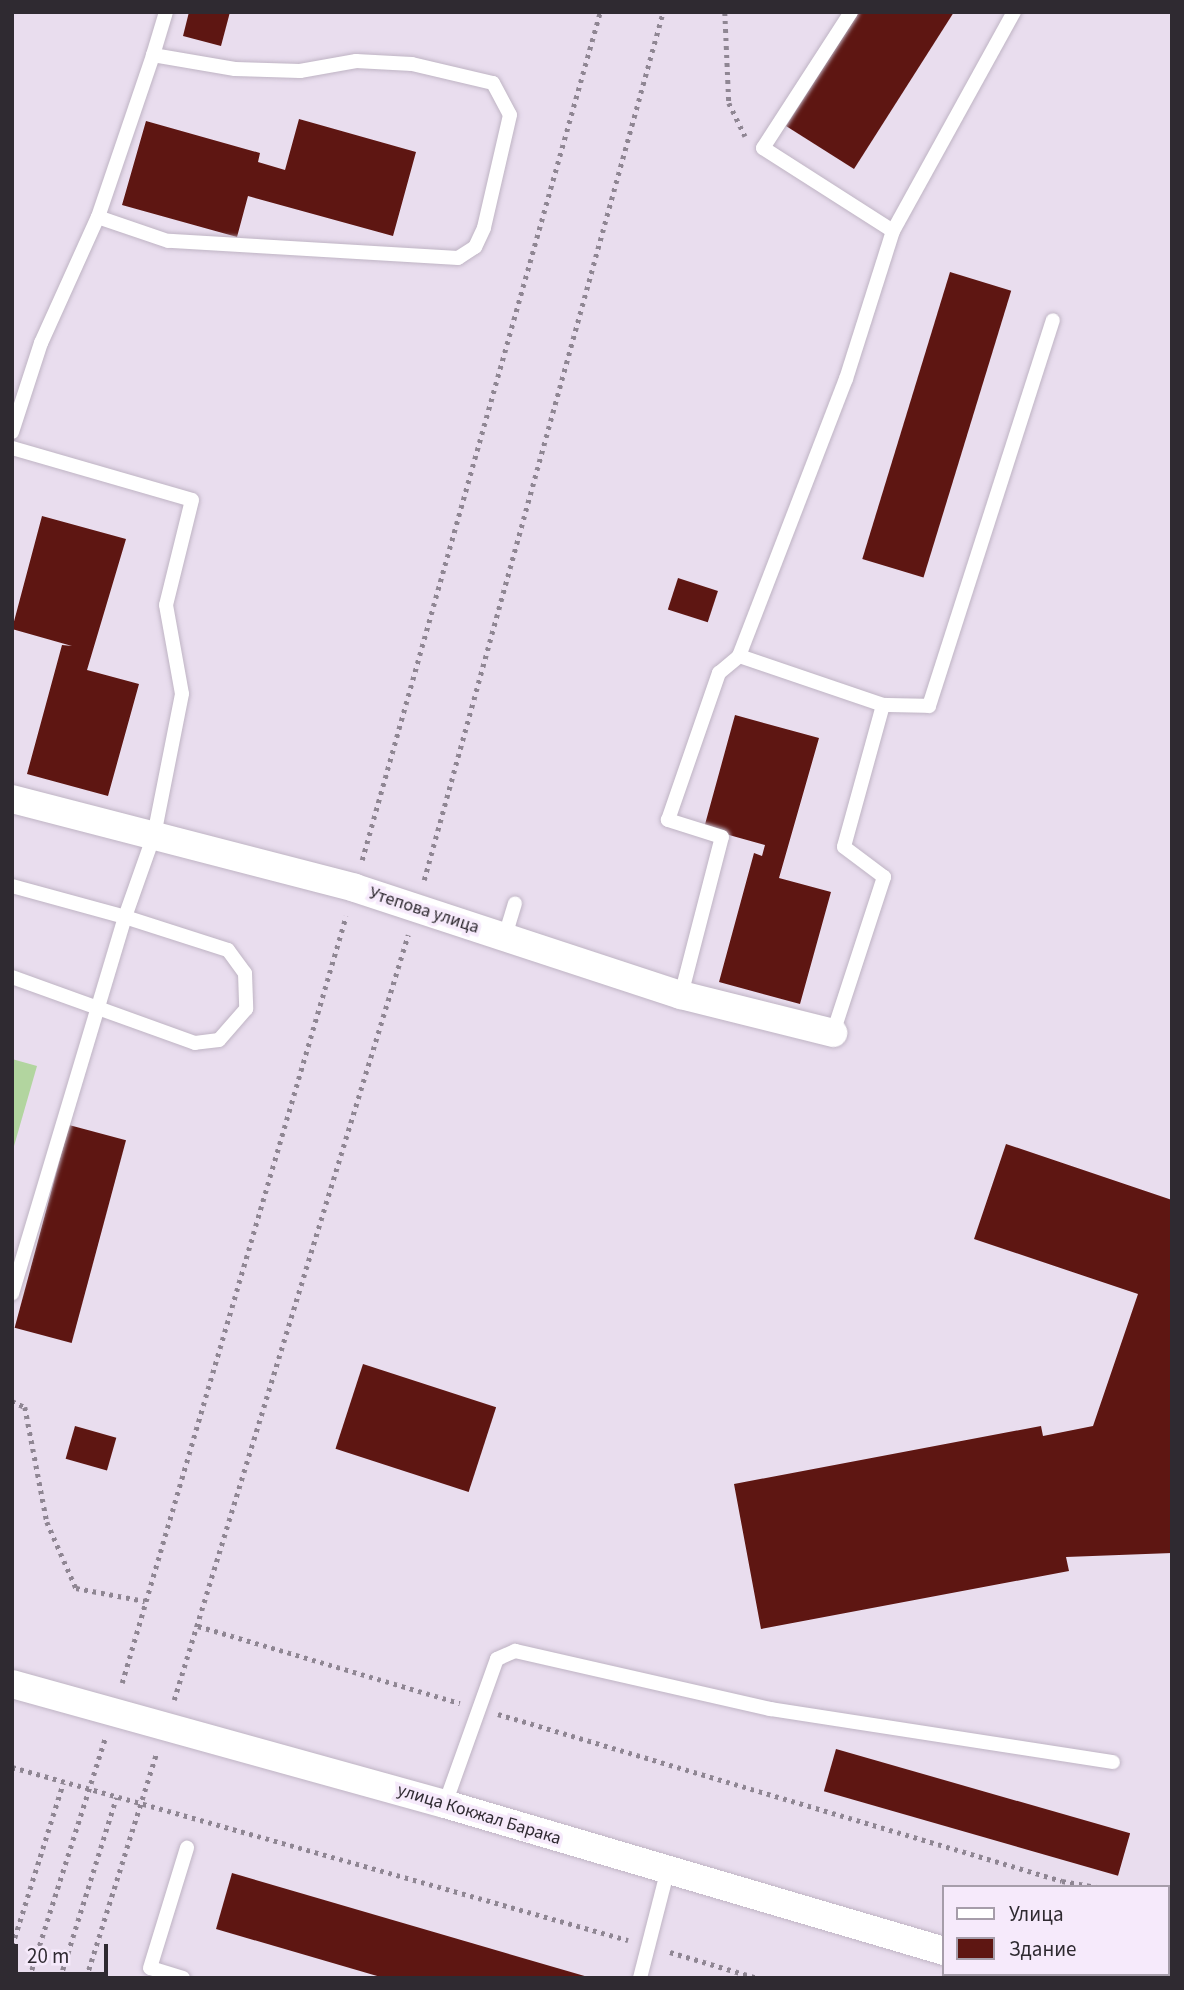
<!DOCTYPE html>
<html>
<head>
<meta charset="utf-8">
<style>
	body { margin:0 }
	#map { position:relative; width:1184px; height:1990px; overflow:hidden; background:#e9ddee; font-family:"Source Sans 3",sans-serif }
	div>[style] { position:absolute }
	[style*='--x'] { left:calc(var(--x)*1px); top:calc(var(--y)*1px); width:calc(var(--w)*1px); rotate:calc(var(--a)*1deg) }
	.green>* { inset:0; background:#b2d59f }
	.building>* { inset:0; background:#5e1612; transform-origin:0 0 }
	.path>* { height:4.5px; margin-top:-2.25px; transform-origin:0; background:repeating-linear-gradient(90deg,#8f8693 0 3.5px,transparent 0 8.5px) }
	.roads { filter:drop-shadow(0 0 2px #bfb4c4) drop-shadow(0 0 2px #bfb4c4) }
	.lane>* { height:14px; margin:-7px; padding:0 7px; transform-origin:7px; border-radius:7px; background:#fff }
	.street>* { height:28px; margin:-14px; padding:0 14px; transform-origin:14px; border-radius:14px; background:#fff }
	span { translate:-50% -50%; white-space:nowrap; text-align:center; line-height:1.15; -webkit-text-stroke:7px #f6eafb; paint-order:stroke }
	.street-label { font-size:18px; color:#2f2a31 }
	.frame { position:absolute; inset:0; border:14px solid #2f2a31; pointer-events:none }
	.legend { position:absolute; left:942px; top:1885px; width:228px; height:91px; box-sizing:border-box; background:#f6eafb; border:2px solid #a69daa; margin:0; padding:9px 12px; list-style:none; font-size:21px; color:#2f2a31 }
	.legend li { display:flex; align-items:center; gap:14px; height:35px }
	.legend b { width:35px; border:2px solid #a69daa }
	.scale { position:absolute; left:14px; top:1944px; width:94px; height:32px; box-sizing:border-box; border:4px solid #2f2a31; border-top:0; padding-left:9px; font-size:21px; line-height:24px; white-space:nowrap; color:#2f2a31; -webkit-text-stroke:5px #f6eafb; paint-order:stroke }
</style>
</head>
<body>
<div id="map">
	<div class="green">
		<div style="clip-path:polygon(12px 1059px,37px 1066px,12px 1153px)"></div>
	</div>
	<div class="building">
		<div style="clip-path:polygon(189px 12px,230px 12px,221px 46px,183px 36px)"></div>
		<div style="clip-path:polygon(859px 12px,954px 12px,854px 169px,786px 126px)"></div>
		<div style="clip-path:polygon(299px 119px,416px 152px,393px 236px,248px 196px,237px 237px,122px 205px,146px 121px,260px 153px,258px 162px,285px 170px)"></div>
		<div style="left:950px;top:272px;width:64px;height:300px;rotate:17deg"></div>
		<div style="clip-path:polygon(42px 516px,126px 539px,87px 670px,139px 684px,108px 796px,27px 774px,62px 645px,72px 646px,12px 629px)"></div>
		<div style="left:678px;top:578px;width:42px;height:33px;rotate:18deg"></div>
		<div style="clip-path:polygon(735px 715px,819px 738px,779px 878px,831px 892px,800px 1004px,719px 982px,754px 853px,762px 856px,765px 845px,704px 828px)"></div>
		<div style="left:69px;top:1125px;width:59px;height:210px;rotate:15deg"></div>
		<div style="clip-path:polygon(1006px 1144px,1172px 1200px,1172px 1553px,1066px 1557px,1069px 1571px,761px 1629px,734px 1484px,1041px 1426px,1043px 1436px,1093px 1426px,1138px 1294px,974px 1239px)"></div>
		<div style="left:363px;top:1364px;width:140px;height:89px;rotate:18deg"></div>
		<div style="left:75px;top:1426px;width:43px;height:34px;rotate:16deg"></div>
		<div style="left:836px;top:1749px;width:306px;height:44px;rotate:16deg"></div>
		<div style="clip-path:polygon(232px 1873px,588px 1977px,588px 1978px,384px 1978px,216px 1929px)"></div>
	</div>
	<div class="path">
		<div style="--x:725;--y:12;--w:91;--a:87.5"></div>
		<div style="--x:729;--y:103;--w:37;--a:64"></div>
		<div style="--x:362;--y:860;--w:881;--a:-74.32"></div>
		<div style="--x:424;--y:880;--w:900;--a:-74.61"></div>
		<div style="--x:12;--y:1401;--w:14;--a:25"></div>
		<div style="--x:25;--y:1407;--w:117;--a:79.2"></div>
		<div style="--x:47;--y:1522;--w:72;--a:66.3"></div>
		<div style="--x:76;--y:1588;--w:70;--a:10.7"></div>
		<div style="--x:198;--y:1626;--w:273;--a:16.4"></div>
		<div style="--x:122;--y:1683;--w:799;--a:-73.72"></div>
		<div style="--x:174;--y:1700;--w:800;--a:-72.99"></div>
		<div style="--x:498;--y:1714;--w:588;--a:16.49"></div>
		<div style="--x:1062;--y:1881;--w:35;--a:10"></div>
		<div style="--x:12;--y:1767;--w:640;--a:15.69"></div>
		<div style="--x:1168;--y:1891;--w:4;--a:0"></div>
		<div style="--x:12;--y:1946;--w:171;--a:-72.6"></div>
		<div style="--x:670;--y:1952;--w:91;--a:16.6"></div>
		<div style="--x:29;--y:1978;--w:252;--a:-72.4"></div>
		<div style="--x:60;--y:1978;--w:189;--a:-72.7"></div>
		<div style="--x:86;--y:1978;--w:234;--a:-72.6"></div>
	</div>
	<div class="roads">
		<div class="lane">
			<div style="--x:851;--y:12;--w:162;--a:122.9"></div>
			<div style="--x:763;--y:148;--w:154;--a:32.6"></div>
			<div style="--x:153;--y:55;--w:45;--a:-73.2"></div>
			<div style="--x:12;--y:432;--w:94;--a:-72"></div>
			<div style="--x:41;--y:343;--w:138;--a:-65.7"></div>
			<div style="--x:98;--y:217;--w:171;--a:-71.2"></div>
			<div style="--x:153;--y:55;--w:83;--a:9.7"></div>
			<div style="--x:235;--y:69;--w:65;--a:1.8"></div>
			<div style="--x:300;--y:71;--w:57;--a:-10.1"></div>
			<div style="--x:356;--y:61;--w:56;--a:3.1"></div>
			<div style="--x:412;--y:64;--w:83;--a:13.2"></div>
			<div style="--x:493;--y:83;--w:36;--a:62"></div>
			<div style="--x:510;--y:115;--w:116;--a:103"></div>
			<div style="--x:484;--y:228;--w:21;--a:115"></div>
			<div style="--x:475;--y:247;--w:20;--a:147"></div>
			<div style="--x:458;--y:258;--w:290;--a:-176.6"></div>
			<div style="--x:168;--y:241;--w:74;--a:-161.1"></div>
			<div style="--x:12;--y:448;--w:187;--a:16.1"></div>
			<div style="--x:192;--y:500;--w:108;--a:103.9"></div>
			<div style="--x:166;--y:605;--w:90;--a:79.8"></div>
			<div style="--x:182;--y:694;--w:144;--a:101.2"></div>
			<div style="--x:154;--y:835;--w:87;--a:109.5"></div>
			<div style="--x:125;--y:917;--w:108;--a:17.8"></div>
			<div style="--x:228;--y:950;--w:29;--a:54"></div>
			<div style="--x:245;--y:973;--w:36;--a:88"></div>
			<div style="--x:246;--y:1009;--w:41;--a:131.1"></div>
			<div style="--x:219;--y:1040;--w:24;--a:173"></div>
			<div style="--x:195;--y:1043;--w:195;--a:-160.2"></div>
			<div style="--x:739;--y:656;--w:297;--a:-68.9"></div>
			<div style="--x:846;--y:379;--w:155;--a:-72.4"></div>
			<div style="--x:893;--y:231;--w:250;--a:-61.1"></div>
			<div style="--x:883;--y:705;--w:46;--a:1.2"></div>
			<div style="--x:929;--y:706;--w:405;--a:-72.2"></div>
			<div style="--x:12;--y:886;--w:117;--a:15.3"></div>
			<div style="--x:125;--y:917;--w:393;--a:106.7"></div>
			<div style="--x:505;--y:936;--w:34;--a:-73"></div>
			<div style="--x:681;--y:995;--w:163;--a:-75.5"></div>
			<div style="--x:722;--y:837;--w:57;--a:-162.5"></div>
			<div style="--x:668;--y:820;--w:156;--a:-70.9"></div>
			<div style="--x:719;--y:673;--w:26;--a:-40"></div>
			<div style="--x:739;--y:656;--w:152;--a:18.8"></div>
			<div style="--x:883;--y:705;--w:147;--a:105.4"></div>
			<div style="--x:844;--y:847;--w:50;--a:36.9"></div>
			<div style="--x:884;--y:877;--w:164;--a:108.1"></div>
			<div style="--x:445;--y:1804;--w:154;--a:-70.3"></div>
			<div style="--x:497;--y:1659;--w:20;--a:-24"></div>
			<div style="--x:515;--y:1651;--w:262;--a:12.8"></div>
			<div style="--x:770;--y:1709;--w:347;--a:8.8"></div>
			<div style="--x:183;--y:1978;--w:34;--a:-163"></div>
			<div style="--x:150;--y:1968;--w:126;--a:-72.9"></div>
			<div style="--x:640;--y:1978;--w:108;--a:-75.6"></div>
			<div style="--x:952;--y:1978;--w:4;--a:-63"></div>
		</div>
		<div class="street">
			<div style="--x:12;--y:799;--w:354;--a:14.5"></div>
			<div style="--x:355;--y:888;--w:343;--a:18.2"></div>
			<div style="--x:681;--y:995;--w:157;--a:14"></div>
			<div style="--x:12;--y:1684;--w:449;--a:15.5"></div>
			<div style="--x:445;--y:1804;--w:520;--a:16.41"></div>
			<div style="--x:1014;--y:1974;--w:11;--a:22"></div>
		</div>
	</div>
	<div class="street-label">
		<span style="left:424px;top:911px;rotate:18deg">Утепова улица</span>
		<span style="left:479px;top:1815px;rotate:17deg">улица Кокжал Барака</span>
	</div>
	<div class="frame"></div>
	<ul class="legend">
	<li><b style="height:9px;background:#fff"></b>Улица</li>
	<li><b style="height:19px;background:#5e1612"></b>Здание</li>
	</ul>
	<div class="scale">20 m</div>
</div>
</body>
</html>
